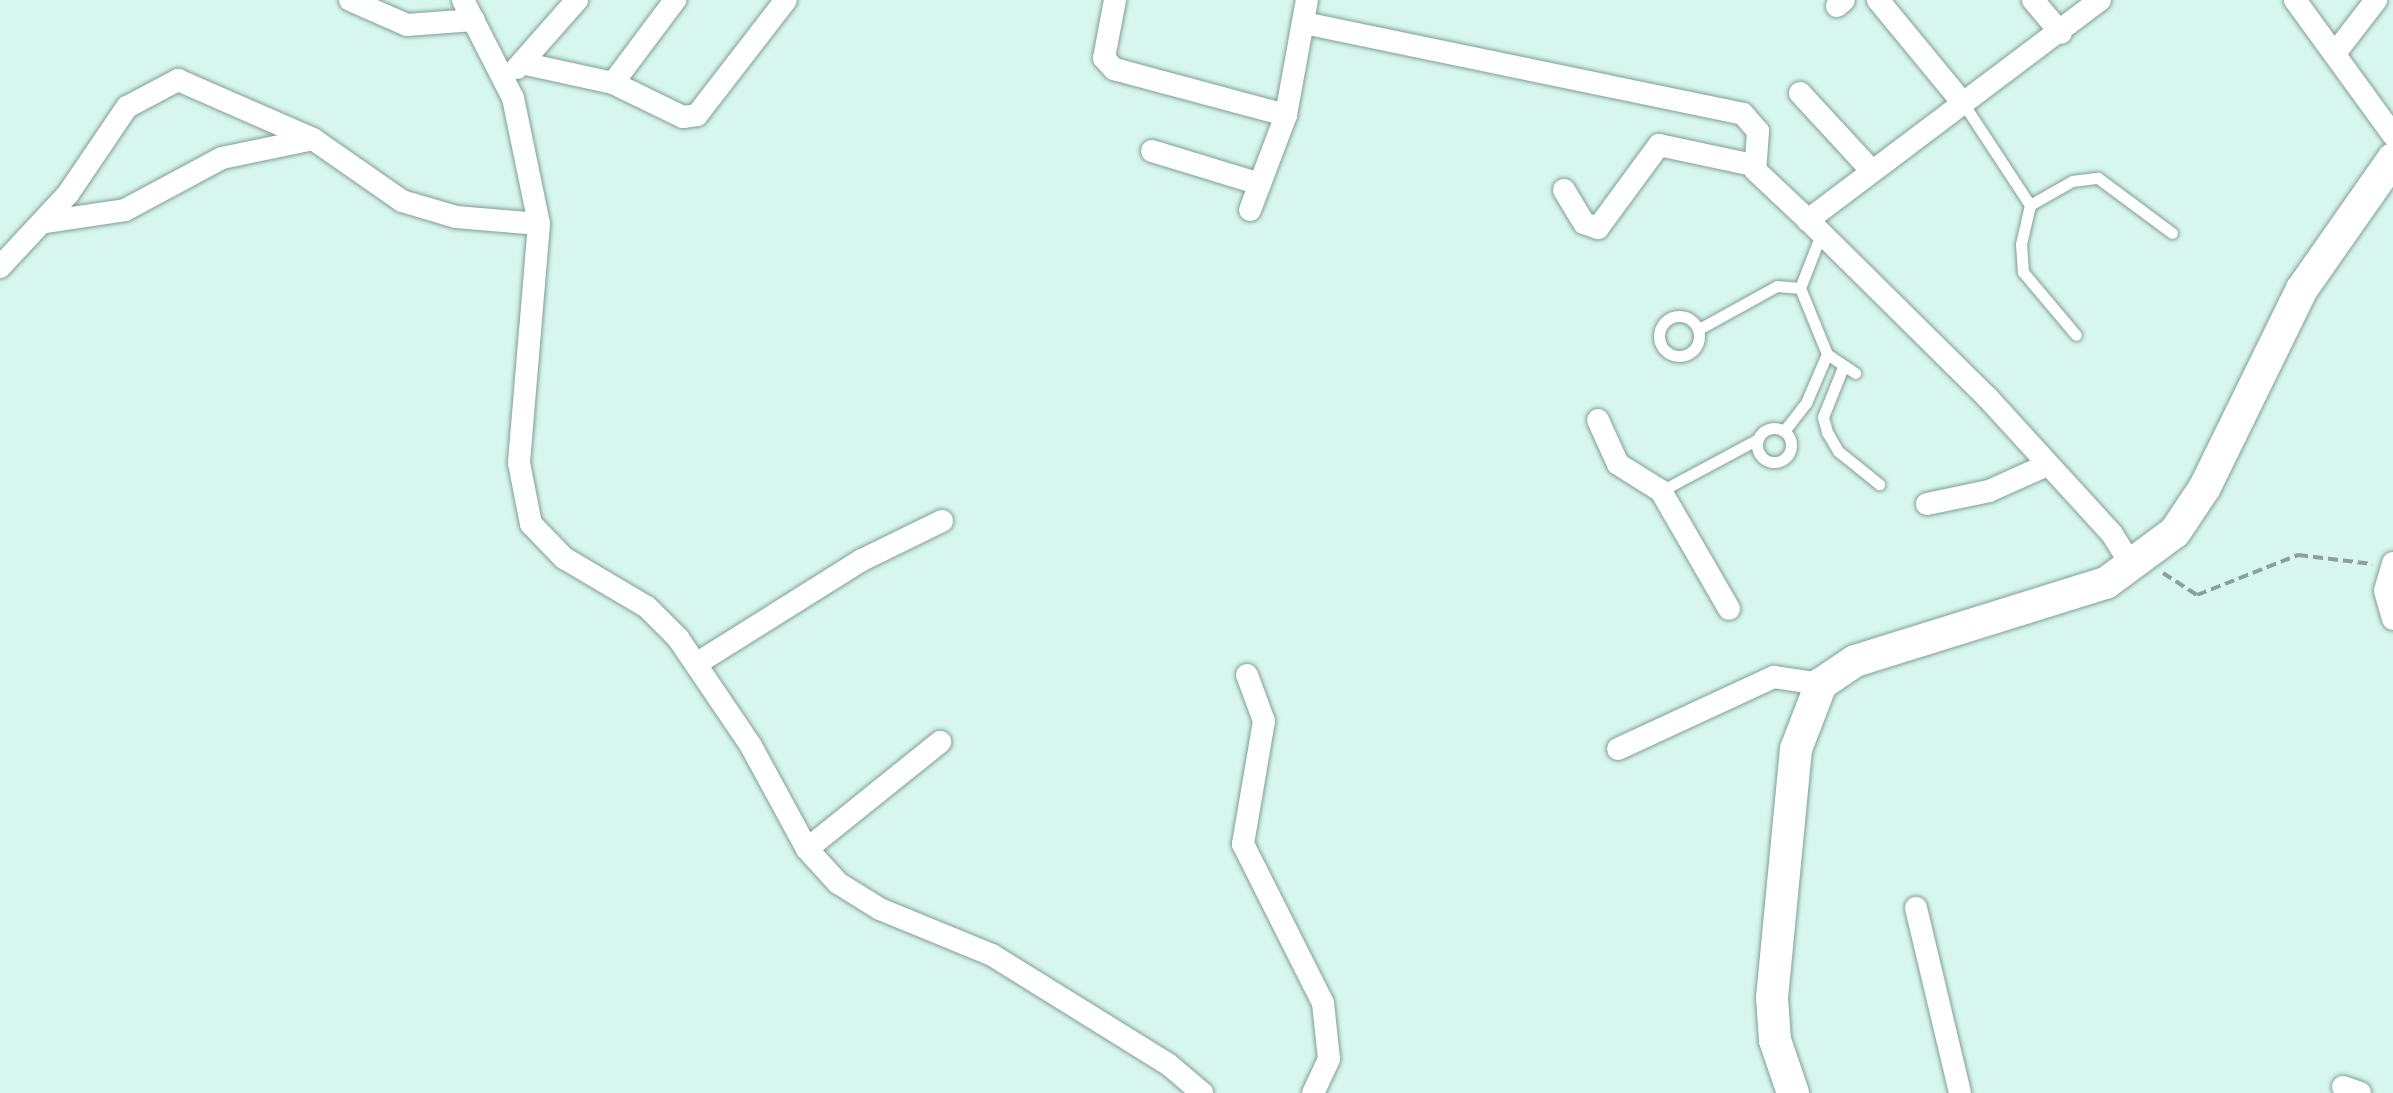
<!DOCTYPE html>
<html>
<head>
<meta charset="utf-8">
<style>
	body { margin:0 }
	#map { position:relative; width:2393px; height:1093px; overflow:hidden; background:#d7f7ee; font-family:Arial,sans-serif }
	div>[style] { position:absolute }
	[style*='--x'] { left:calc(var(--x)*1px); top:calc(var(--y)*1px); width:calc(var(--w)*1px); rotate:calc(var(--a)*1deg) }
	.path>* { height:4px; margin-top:-2px; transform-origin:0; background:repeating-linear-gradient(90deg,#89a19a 0 10px,transparent 0 15px) }
	.roads { filter:drop-shadow(0 0 2px #819e96) drop-shadow(0 0 2px #819e96) }
	.lane>* { height:11px; margin:-5.5px; padding:0 5.5px; transform-origin:5.5px; border-radius:5.5px; background:#fff }
	.lane>.ring { margin:-5.5px; padding:0; box-sizing:content-box; background:none; border:11px solid #fff; border-radius:50% }
	.street>* { height:22px; margin:-11px; padding:0 11px; transform-origin:11px; border-radius:11px; background:#fff }
	.secondary>* { height:32px; margin:-16px; padding:0 16px; transform-origin:16px; border-radius:16px; background:#fff }
	span { translate:-50% -50%; white-space:nowrap; text-align:center; line-height:1.15; -webkit-text-stroke:8px #f7fefc; paint-order:stroke }
</style>
</head>
<body>
<div id="map">
	<div class="path">
		<div style="--x:2163;--y:573;--w:40;--a:32.9"></div>
		<div style="--x:2197;--y:595;--w:109;--a:-21.6"></div>
		<div style="--x:2298;--y:555;--w:75;--a:6.9"></div>
	</div>
	<div class="roads">
		<div class="lane">
			<div style="--x:1963;--y:103;--w:122;--a:56.7"></div>
			<div style="--x:2030;--y:205;--w:48;--a:-29.7"></div>
			<div style="--x:2072;--y:181;--w:26;--a:-7"></div>
			<div style="--x:2098;--y:178;--w:92;--a:36.6"></div>
			<div style="--x:2030;--y:205;--w:40;--a:103"></div>
			<div style="--x:2021;--y:244;--w:28;--a:86"></div>
			<div style="--x:2023;--y:272;--w:82;--a:49.9"></div>
			<div class="ring" style="left:1659px;top:316px;width:29px;height:29px"></div>
			<div style="--x:1699;--y:329;--w:89;--a:-28.9"></div>
			<div style="--x:1777;--y:286;--w:23;--a:5"></div>
			<div style="--x:1827;--y:354;--w:34;--a:34"></div>
			<div style="--x:1843;--y:367;--w:54;--a:111.8"></div>
			<div style="--x:1823;--y:417;--w:16;--a:75"></div>
			<div style="--x:1827;--y:432;--w:22;--a:60"></div>
			<div style="--x:1838;--y:451;--w:53;--a:38.8"></div>
			<div class="ring" style="left:1757px;top:428px;width:23px;height:23px"></div>
			<div style="--x:1784;--y:431;--w:36;--a:-52"></div>
			<div style="--x:1806;--y:403;--w:53;--a:-66.8"></div>
			<div style="--x:1827;--y:354;--w:71;--a:-112.2"></div>
			<div style="--x:1800;--y:288;--w:58;--a:-68.7"></div>
			<div style="--x:1661;--y:491;--w:110;--a:-28.2"></div>
		</div>
		<div class="street">
			<div style="--x:350;--y:0;--w:62;--a:23.7"></div>
			<div style="--x:407;--y:25;--w:67;--a:-4.3"></div>
			<div style="--x:463;--y:0;--w:110;--a:63"></div>
			<div style="--x:513;--y:98;--w:129;--a:78.3"></div>
			<div style="--x:539;--y:224;--w:240;--a:94.8"></div>
			<div style="--x:519;--y:463;--w:62;--a:78.9"></div>
			<div style="--x:531;--y:524;--w:47;--a:45.9"></div>
			<div style="--x:564;--y:558;--w:96;--a:30.6"></div>
			<div style="--x:647;--y:607;--w:44;--a:45"></div>
			<div style="--x:678;--y:638;--w:130;--a:55.9"></div>
			<div style="--x:751;--y:746;--w:117;--a:61.5"></div>
			<div style="--x:807;--y:849;--w:46;--a:47.6"></div>
			<div style="--x:838;--y:883;--w:49;--a:31.8"></div>
			<div style="--x:880;--y:909;--w:121;--a:22.3"></div>
			<div style="--x:992;--y:955;--w:207;--a:31.8"></div>
			<div style="--x:1168;--y:1064;--w:45;--a:40.5"></div>
			<div style="--x:1115;--y:0;--w:59;--a:100.7"></div>
			<div style="--x:1104;--y:58;--w:15;--a:48"></div>
			<div style="--x:1114;--y:69;--w:178;--a:15"></div>
			<div style="--x:1878;--y:0;--w:134;--a:50.5"></div>
			<div style="--x:2033;--y:0;--w:43;--a:49.7"></div>
			<div style="--x:2100;--y:0;--w:366;--a:143"></div>
			<div style="--x:1808;--y:220;--w:252;--a:44.7"></div>
			<div style="--x:1987;--y:397;--w:185;--a:47.6"></div>
			<div style="--x:2112;--y:534;--w:38;--a:58"></div>
			<div style="--x:2295;--y:0;--w:167;--a:54"></div>
			<div style="--x:1837;--y:6;--w:9;--a:-41"></div>
			<div style="--x:1304;--y:23;--w:448;--a:11.7"></div>
			<div style="--x:1743;--y:114;--w:23;--a:49"></div>
			<div style="--x:1758;--y:131;--w:39;--a:94"></div>
			<div style="--x:1755;--y:170;--w:73;--a:43.3"></div>
			<div style="--x:2336;--y:52;--w:66;--a:-52.4"></div>
			<div style="--x:526;--y:64;--w:89;--a:12.3"></div>
			<div style="--x:613;--y:83;--w:78;--a:25.9"></div>
			<div style="--x:683;--y:117;--w:14;--a:-8"></div>
			<div style="--x:697;--y:115;--w:145;--a:-52.3"></div>
			<div style="--x:517;--y:68;--w:91;--a:-48.6"></div>
			<div style="--x:613;--y:83;--w:104;--a:-53.2"></div>
			<div style="--x:1800;--y:93;--w:105;--a:47.3"></div>
			<div style="--x:1152;--y:151;--w:113;--a:17"></div>
			<div style="--x:1564;--y:190;--w:39;--a:59"></div>
			<div style="--x:1584;--y:223;--w:15;--a:20"></div>
			<div style="--x:1598;--y:228;--w:103;--a:-53.7"></div>
			<div style="--x:1659;--y:145;--w:96;--a:12"></div>
			<div style="--x:1250;--y:210;--w:102;--a:-69.2"></div>
			<div style="--x:1286;--y:115;--w:117;--a:-79.7"></div>
			<div style="--x:45;--y:222;--w:81;--a:-8.5"></div>
			<div style="--x:125;--y:210;--w:110;--a:-28.2"></div>
			<div style="--x:222;--y:158;--w:93;--a:-11.8"></div>
			<div style="--x:0;--y:267;--w:100;--a:-47"></div>
			<div style="--x:68;--y:194;--w:105;--a:-55.9"></div>
			<div style="--x:127;--y:107;--w:58;--a:-27.9"></div>
			<div style="--x:178;--y:80;--w:147;--a:23.6"></div>
			<div style="--x:313;--y:139;--w:108;--a:34.9"></div>
			<div style="--x:402;--y:201;--w:56;--a:16.5"></div>
			<div style="--x:456;--y:217;--w:83;--a:4.8"></div>
			<div style="--x:1598;--y:420;--w:48;--a:65.6"></div>
			<div style="--x:1618;--y:464;--w:51;--a:32.1"></div>
			<div style="--x:1661;--y:491;--w:136;--a:60"></div>
			<div style="--x:1927;--y:504;--w:63;--a:-11.8"></div>
			<div style="--x:1989;--y:491;--w:64;--a:-24.1"></div>
			<div style="--x:2393;--y:563;--w:29;--a:106"></div>
			<div style="--x:2385;--y:591;--w:29;--a:74"></div>
			<div style="--x:696;--y:664;--w:196;--a:-32.1"></div>
			<div style="--x:862;--y:560;--w:89;--a:-26"></div>
			<div style="--x:1247;--y:675;--w:49;--a:69.7"></div>
			<div style="--x:1264;--y:721;--w:125;--a:99.7"></div>
			<div style="--x:1243;--y:844;--w:178;--a:63.3"></div>
			<div style="--x:1323;--y:1003;--w:56;--a:83.9"></div>
			<div style="--x:1329;--y:1059;--w:38;--a:115"></div>
			<div style="--x:1618;--y:749;--w:172;--a:-24.8"></div>
			<div style="--x:1774;--y:677;--w:48;--a:8.5"></div>
			<div style="--x:807;--y:849;--w:171;--a:-38.8"></div>
			<div style="--x:1916;--y:908;--w:190;--a:76.6"></div>
			<div style="--x:2343;--y:1087;--w:18;--a:19"></div>
		</div>
		<div class="secondary">
			<div style="--x:1793;--y:1093;--w:56;--a:-108.8"></div>
			<div style="--x:1775;--y:1040;--w:42;--a:-94.1"></div>
			<div style="--x:1772;--y:998;--w:250;--a:-84.5"></div>
			<div style="--x:1796;--y:749;--w:70;--a:-69"></div>
			<div style="--x:1821;--y:684;--w:41;--a:-34.1"></div>
			<div style="--x:1855;--y:661;--w:263;--a:-17.3"></div>
			<div style="--x:2106;--y:583;--w:86;--a:-36.5"></div>
			<div style="--x:2175;--y:532;--w:54;--a:-56.3"></div>
			<div style="--x:2205;--y:487;--w:220;--a:-63.9"></div>
			<div style="--x:2302;--y:289;--w:159;--a:-55"></div>
		</div>
	</div>
</div>
</body>
</html>
